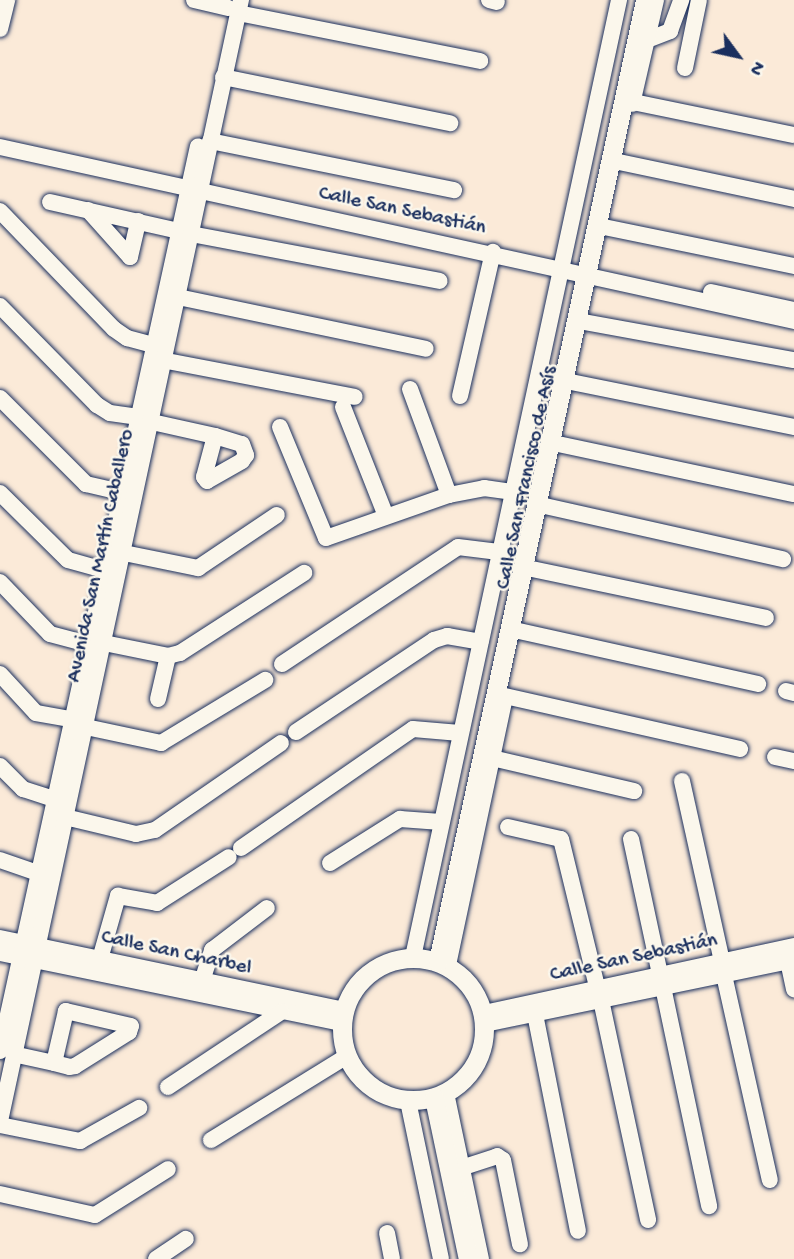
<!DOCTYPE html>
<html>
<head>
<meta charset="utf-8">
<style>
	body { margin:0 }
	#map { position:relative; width:794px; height:1259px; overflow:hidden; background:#fbead8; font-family:"Gochi Hand",sans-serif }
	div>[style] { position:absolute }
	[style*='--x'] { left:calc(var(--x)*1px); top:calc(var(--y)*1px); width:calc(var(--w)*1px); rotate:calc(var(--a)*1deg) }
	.roads { filter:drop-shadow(0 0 2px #1b2f5e) drop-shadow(0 0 2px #1b2f5e) }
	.minor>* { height:16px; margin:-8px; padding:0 8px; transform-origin:8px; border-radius:8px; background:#fbf7ec }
	.major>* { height:19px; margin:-9.5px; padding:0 9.5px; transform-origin:9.5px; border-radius:9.5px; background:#fbf7ec }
	.major>.ring { margin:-9.5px; padding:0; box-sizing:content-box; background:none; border:19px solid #fbf7ec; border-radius:50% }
	span { translate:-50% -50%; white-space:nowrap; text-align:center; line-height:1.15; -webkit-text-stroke:5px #fbf7ec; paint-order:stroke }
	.street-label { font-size:21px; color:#1b2f5e }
	.north { position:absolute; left:703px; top:21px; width:70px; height:70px; -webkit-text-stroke:5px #fbf7ec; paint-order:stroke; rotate:123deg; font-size:19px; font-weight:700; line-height:28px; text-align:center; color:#1b2f5e }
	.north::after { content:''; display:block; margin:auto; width:24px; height:32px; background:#1b2f5e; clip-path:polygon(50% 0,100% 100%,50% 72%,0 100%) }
</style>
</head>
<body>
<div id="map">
	<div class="roads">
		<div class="minor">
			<div style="--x:194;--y:0;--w:35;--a:13"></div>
			<div style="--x:489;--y:0;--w:8;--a:14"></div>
			<div style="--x:238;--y:13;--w:247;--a:11.2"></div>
			<div style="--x:0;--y:29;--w:30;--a:-76"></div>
			<div style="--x:647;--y:40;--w:25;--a:-21"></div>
			<div style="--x:670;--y:31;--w:33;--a:-70"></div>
			<div style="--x:685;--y:68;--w:69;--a:-78.4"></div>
			<div style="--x:223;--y:77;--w:232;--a:11.5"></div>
			<div style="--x:633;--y:102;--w:164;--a:11.6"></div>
			<div style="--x:632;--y:104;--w:107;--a:-77"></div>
			<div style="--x:210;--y:141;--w:249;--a:11.4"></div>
			<div style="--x:0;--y:147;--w:813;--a:12.36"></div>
			<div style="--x:619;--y:162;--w:179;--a:11.9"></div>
			<div style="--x:50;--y:202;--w:132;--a:12.7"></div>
			<div style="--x:88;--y:210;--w:63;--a:48.2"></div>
			<div style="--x:0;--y:211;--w:164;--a:46"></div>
			<div style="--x:114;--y:329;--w:16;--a:35"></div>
			<div style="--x:127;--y:338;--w:28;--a:15"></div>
			<div style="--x:604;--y:227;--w:194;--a:11.6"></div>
			<div style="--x:191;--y:234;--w:253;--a:10.7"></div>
			<div style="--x:130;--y:257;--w:37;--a:-77"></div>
			<div style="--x:711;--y:292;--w:85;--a:12.2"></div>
			<div style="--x:178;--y:297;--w:253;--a:11.8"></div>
			<div style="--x:0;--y:306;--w:139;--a:45.6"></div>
			<div style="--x:97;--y:405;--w:15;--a:32"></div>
			<div style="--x:110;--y:413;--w:27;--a:8"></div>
			<div style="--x:584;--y:322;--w:213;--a:10.3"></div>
			<div style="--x:167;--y:361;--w:191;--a:10.8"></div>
			<div style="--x:571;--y:382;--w:227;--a:11.4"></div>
			<div style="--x:410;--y:389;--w:113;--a:69.8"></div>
			<div style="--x:460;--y:396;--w:148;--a:-77.1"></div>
			<div style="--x:0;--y:398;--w:122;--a:45"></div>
			<div style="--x:86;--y:484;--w:35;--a:13"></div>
			<div style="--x:343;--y:407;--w:117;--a:68.5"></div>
			<div style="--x:152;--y:422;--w:65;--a:12.5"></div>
			<div style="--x:215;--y:436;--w:28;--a:17"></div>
			<div style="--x:242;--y:444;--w:12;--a:70"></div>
			<div style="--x:246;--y:455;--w:7;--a:124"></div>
			<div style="--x:242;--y:461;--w:40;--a:150.3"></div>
			<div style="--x:207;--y:481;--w:5;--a:-127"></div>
			<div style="--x:204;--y:477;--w:42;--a:-75"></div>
			<div style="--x:280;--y:427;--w:120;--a:67.5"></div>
			<div style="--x:326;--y:538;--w:130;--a:-19.3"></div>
			<div style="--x:449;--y:495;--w:36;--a:-11"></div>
			<div style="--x:484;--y:488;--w:28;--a:8"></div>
			<div style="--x:558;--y:444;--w:241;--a:12"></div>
			<div style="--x:0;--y:493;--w:95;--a:44.6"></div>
			<div style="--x:68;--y:560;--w:45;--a:15.6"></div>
			<div style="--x:545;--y:506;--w:244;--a:12.6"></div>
			<div style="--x:124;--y:553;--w:76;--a:11.5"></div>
			<div style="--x:198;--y:568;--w:95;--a:-33.9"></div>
			<div style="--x:532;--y:569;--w:239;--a:11.8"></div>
			<div style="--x:0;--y:582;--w:72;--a:46.1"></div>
			<div style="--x:50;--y:634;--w:38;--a:15"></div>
			<div style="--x:519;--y:631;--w:245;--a:12.5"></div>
			<div style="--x:104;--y:643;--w:65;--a:11.5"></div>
			<div style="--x:168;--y:656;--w:12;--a:-14"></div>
			<div style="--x:180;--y:653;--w:148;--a:-32.8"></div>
			<div style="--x:282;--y:664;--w:211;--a:-33.6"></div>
			<div style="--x:458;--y:547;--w:41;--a:7"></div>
			<div style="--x:0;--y:674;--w:53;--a:47.3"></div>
			<div style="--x:36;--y:713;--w:35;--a:10"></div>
			<div style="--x:786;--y:691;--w:8;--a:14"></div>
			<div style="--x:505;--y:696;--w:241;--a:12.7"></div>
			<div style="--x:158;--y:699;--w:44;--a:-76.9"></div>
			<div style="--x:86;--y:727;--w:77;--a:12"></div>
			<div style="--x:161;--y:743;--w:122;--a:-31.2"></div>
			<div style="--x:296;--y:732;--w:166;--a:-33.7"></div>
			<div style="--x:434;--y:640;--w:14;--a:-17"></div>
			<div style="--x:447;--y:636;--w:34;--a:10"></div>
			<div style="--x:775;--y:757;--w:19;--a:12"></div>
			<div style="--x:492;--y:758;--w:146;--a:13.1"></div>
			<div style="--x:0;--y:766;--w:33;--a:45"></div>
			<div style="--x:23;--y:789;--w:32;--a:18"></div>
			<div style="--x:682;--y:781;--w:184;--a:77.5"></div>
			<div style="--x:65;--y:817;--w:73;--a:13.5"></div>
			<div style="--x:136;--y:834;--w:19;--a:-12"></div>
			<div style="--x:155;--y:830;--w:153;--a:-34.6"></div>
			<div style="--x:508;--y:827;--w:54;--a:12.8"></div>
			<div style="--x:561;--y:839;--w:152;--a:76.3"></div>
			<div style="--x:631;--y:839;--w:138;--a:77.9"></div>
			<div style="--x:241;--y:848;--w:209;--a:-34.7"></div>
			<div style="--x:413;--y:729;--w:47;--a:4.9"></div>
			<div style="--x:0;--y:860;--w:39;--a:19"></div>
			<div style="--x:330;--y:863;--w:83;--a:-32.2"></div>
			<div style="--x:400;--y:819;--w:41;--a:4.2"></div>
			<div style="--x:0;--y:938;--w:351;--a:11.8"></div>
			<div style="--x:0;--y:953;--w:348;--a:11.6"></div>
			<div style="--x:413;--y:957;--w:979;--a:-77.85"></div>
			<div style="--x:100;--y:959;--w:66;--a:-74.1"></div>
			<div style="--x:118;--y:896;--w:40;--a:10"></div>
			<div style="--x:157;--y:903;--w:85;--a:-32.6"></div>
			<div style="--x:788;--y:961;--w:29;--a:78"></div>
			<div style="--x:448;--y:965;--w:274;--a:-78"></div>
			<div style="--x:724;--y:975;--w:210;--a:77.4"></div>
			<div style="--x:202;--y:981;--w:33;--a:-72"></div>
			<div style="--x:212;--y:950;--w:69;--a:-37.4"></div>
			<div style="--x:663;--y:987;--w:224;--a:78.1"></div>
			<div style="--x:601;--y:1000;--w:225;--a:77.9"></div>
			<div style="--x:484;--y:1013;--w:317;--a:-12.2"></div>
			<div style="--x:535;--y:1014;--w:221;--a:78.8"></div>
			<div style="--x:485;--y:1024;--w:316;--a:-11.7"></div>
			<div style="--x:0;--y:1051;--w:926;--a:-77.66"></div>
			<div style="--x:13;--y:1054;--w:42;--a:12.4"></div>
			<div style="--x:54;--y:1063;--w:16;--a:14"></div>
			<div style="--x:70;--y:1067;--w:5;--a:-11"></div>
			<div style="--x:75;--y:1066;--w:64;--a:-32.2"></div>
			<div style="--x:129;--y:1032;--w:6;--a:-72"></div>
			<div style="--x:131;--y:1026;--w:67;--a:-167"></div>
			<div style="--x:66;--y:1011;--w:53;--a:103"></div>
			<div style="--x:168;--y:1087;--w:136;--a:-33.6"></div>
			<div style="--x:446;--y:1093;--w:170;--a:78.1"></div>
			<div style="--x:408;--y:1101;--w:161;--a:78.2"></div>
			<div style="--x:0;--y:1121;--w:1147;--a:-77.87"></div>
			<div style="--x:0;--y:1125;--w:82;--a:11.3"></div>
			<div style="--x:80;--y:1141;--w:68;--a:-29.2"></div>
			<div style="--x:211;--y:1140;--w:160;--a:-31.7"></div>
			<div style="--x:461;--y:1168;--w:38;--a:-18"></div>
			<div style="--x:497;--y:1156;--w:7;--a:34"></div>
			<div style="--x:503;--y:1160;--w:86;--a:78.6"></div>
			<div style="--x:0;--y:1194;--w:97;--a:12.5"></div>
			<div style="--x:95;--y:1215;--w:86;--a:-32.2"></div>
			<div style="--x:387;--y:1233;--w:26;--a:79"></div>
			<div style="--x:156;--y:1259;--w:36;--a:-34"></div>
		</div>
		<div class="major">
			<div class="ring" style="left:342px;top:958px;width:123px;height:123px"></div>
			<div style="--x:438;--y:961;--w:983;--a:-77.84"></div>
			<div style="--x:434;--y:1098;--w:165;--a:78.1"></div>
		</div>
	</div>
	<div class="street-label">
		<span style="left:402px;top:212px;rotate:12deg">Calle San Sebastián</span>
		<span style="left:528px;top:478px;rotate:-78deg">Calle San Francisco de Asís</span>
		<span style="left:102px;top:556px;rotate:-78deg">Avenida San Martín Caballero</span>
		<span style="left:176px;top:954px;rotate:12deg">Calle San Charbel</span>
		<span style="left:634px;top:959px;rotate:-12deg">Calle San Sebastián</span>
	</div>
	<div class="north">N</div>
</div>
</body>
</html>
